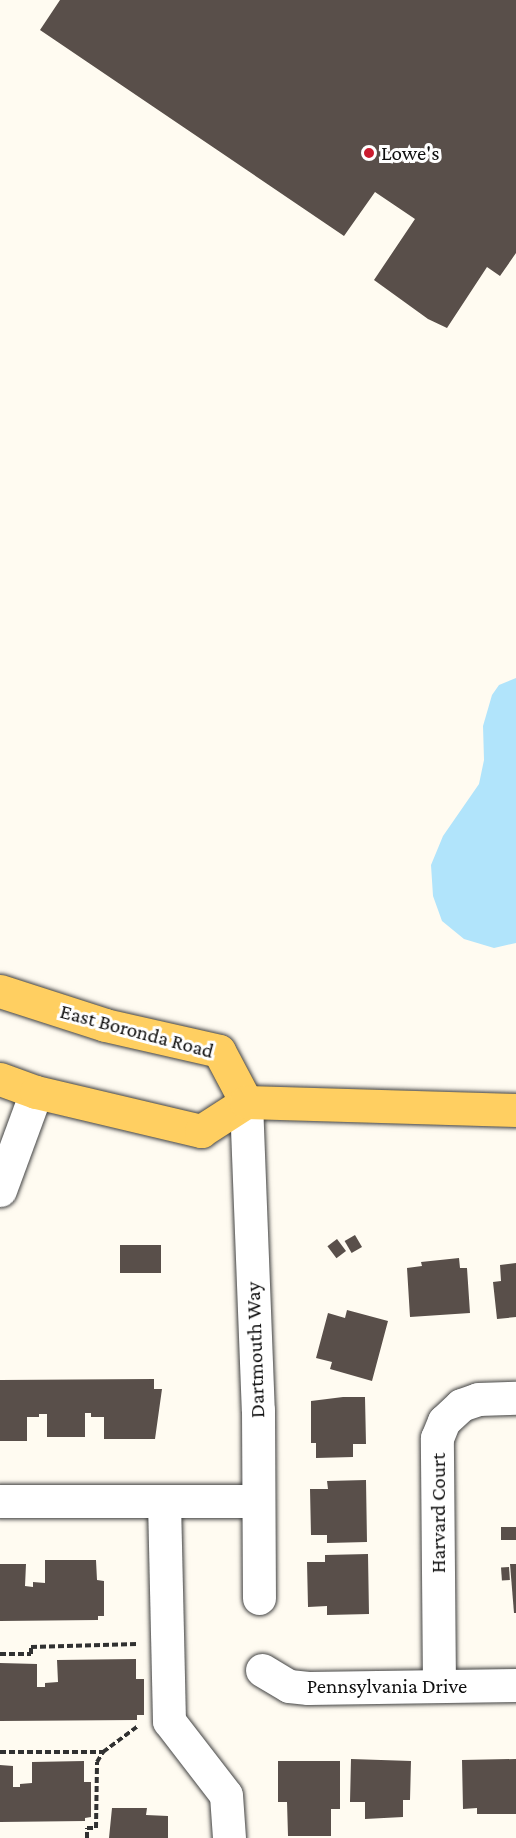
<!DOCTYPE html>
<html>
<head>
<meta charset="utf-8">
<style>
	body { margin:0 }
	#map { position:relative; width:516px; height:1838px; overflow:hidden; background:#fffbf1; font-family:"Crimson Pro",serif }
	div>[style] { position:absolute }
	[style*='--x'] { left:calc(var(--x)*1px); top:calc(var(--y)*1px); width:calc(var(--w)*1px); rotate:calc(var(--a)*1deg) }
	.water>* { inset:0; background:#b1e4fb }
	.building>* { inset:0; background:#594f4a; transform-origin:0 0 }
	.path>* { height:4px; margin-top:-2px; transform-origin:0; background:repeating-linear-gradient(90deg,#313131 0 6px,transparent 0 9px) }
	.roads { filter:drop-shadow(0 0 2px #424242) drop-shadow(0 0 2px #424242) }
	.minor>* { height:33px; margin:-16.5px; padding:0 16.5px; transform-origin:16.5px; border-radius:16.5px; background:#fff }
	.major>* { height:33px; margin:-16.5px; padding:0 16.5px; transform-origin:16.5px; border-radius:16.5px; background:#ffcf61 }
	.dots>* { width:16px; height:16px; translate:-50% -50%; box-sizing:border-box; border:3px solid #fff; border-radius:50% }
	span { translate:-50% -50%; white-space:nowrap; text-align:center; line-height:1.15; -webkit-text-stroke:6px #fff; paint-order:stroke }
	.poi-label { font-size:21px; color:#0f0f0f }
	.left { translate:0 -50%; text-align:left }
	.street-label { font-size:21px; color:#0f0f0f }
</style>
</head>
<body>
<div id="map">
	<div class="water">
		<div style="clip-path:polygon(516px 678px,516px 943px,494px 948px,464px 939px,442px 921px,433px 896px,431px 865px,443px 836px,479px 784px,484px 760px,483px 726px,492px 695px,499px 685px)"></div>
	</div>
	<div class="building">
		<div style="clip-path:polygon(60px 0,516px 0,516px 253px,500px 276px,487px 267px,447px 328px,428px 319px,374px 280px,415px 219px,375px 192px,344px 236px,40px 30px)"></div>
		<div style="left:355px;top:1235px;width:14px;height:12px;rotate:60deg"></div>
		<div style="left:337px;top:1239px;width:15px;height:12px;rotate:53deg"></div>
		<div style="left:120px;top:1245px;width:41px;height:28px"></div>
		<div style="clip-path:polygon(459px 1258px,460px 1268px,467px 1268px,470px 1313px,410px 1317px,407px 1268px,422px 1266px,421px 1262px)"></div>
		<div style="clip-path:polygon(516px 1263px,516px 1317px,497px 1319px,493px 1282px,501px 1281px,500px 1265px)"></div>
		<div style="clip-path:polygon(347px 1310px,388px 1321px,372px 1381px,330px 1369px,332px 1362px,316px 1358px,328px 1313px,345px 1318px)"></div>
		<div style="clip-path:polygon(154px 1379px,154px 1389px,162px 1389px,155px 1439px,104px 1439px,104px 1417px,91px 1417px,91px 1413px,85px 1413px,85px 1437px,47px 1437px,47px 1414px,39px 1414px,39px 1417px,27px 1417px,27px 1441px,0 1441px,0 1380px)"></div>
		<div style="clip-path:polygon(343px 1397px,365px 1397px,366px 1444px,353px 1444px,353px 1457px,316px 1458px,316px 1443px,311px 1443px,311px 1401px)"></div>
		<div style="clip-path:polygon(366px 1480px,367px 1542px,327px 1543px,327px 1535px,311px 1535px,310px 1489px,328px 1489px,327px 1481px)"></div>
		<div style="left:516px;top:1527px;width:13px;height:15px;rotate:90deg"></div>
		<div style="clip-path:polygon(368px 1554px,369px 1614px,327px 1615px,327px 1606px,308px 1607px,307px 1562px,325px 1562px,325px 1555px)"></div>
		<div style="clip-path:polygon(45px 1560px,96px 1560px,97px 1580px,104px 1581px,104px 1616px,98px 1616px,98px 1620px,0 1621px,0 1564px,26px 1564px,25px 1586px,33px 1587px,33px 1582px,45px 1583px)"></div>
		<div style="clip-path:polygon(510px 1564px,516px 1564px,516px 1613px,514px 1613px)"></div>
		<div style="left:509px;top:1567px;width:13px;height:8px;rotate:86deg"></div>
		<div style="clip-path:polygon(136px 1659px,136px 1679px,144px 1679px,144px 1715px,137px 1715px,137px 1720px,0 1721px,0 1663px,37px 1664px,37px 1687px,45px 1687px,45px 1683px,58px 1682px,57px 1660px)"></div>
		<div style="clip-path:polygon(351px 1759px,411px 1761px,410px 1800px,403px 1800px,403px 1817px,365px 1819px,365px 1802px,350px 1802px)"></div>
		<div style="clip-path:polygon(516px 1759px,516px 1814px,477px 1814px,477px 1808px,463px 1809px,462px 1760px)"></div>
		<div style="clip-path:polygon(84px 1761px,84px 1782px,91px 1782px,91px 1817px,85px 1818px,85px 1821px,0 1822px,0 1765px,13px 1766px,13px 1787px,20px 1787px,20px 1784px,32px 1783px,32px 1762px)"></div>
		<div style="clip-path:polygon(278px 1761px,340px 1761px,340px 1809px,331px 1809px,331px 1836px,288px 1836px,287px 1802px,278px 1802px)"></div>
		<div style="clip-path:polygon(112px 1808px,147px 1808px,146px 1815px,168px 1816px,168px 1838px,109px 1838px)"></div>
	</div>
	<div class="path">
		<div style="--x:0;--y:1654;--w:31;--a:0"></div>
		<div style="--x:31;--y:1654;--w:7;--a:-90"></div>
		<div style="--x:31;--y:1647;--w:106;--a:-1.6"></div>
		<div style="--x:0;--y:1752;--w:103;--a:0"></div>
		<div style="--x:103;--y:1752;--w:44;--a:-36.6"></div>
		<div style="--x:87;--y:1838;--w:10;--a:-90"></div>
		<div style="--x:87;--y:1828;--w:9;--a:0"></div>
		<div style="--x:96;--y:1828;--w:66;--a:-89.1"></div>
		<div style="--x:97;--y:1762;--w:12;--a:-59"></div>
	</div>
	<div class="roads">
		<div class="minor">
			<div style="--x:246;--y:1102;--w:308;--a:87.8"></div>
			<div style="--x:258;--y:1410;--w:188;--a:89.7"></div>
			<div style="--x:0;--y:1190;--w:104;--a:-69.8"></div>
			<div style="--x:0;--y:1501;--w:164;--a:0"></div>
			<div style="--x:164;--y:1501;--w:220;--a:88.7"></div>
			<div style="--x:169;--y:1721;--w:93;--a:52.4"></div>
			<div style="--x:226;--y:1795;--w:43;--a:86"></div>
			<div style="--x:164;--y:1501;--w:92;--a:0"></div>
			<div style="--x:262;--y:1670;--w:31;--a:31"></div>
			<div style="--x:289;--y:1686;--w:19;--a:6"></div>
			<div style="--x:308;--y:1688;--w:208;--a:-0.8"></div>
			<div style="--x:439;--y:1686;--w:248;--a:-90.5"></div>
			<div style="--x:437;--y:1438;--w:18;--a:-68"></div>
			<div style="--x:444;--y:1421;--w:23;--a:-43"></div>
			<div style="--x:461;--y:1405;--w:18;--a:-19"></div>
			<div style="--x:478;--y:1399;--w:38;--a:-2"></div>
		</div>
		<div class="major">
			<div style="--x:0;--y:991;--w:110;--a:17.9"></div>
			<div style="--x:105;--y:1025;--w:117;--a:12.8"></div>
			<div style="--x:219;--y:1051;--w:58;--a:62.1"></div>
			<div style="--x:0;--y:1079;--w:38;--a:20"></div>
			<div style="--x:36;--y:1092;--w:170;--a:13.3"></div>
			<div style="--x:201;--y:1131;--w:54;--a:-32.8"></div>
			<div style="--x:246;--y:1102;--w:270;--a:1.7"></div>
		</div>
	</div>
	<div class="dots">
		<div style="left:369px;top:153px;background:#ca1c2f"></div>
	</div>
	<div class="poi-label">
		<span class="left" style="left:381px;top:153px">Lowe's</span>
	</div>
	<div class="street-label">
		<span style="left:137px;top:1031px;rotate:15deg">East Boronda Road</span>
		<span style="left:255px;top:1350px;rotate:-92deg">Dartmouth Way</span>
		<span style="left:438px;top:1513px;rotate:-90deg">Harvard Court</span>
		<span style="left:387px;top:1686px">Pennsylvania Drive</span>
	</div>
</div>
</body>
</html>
